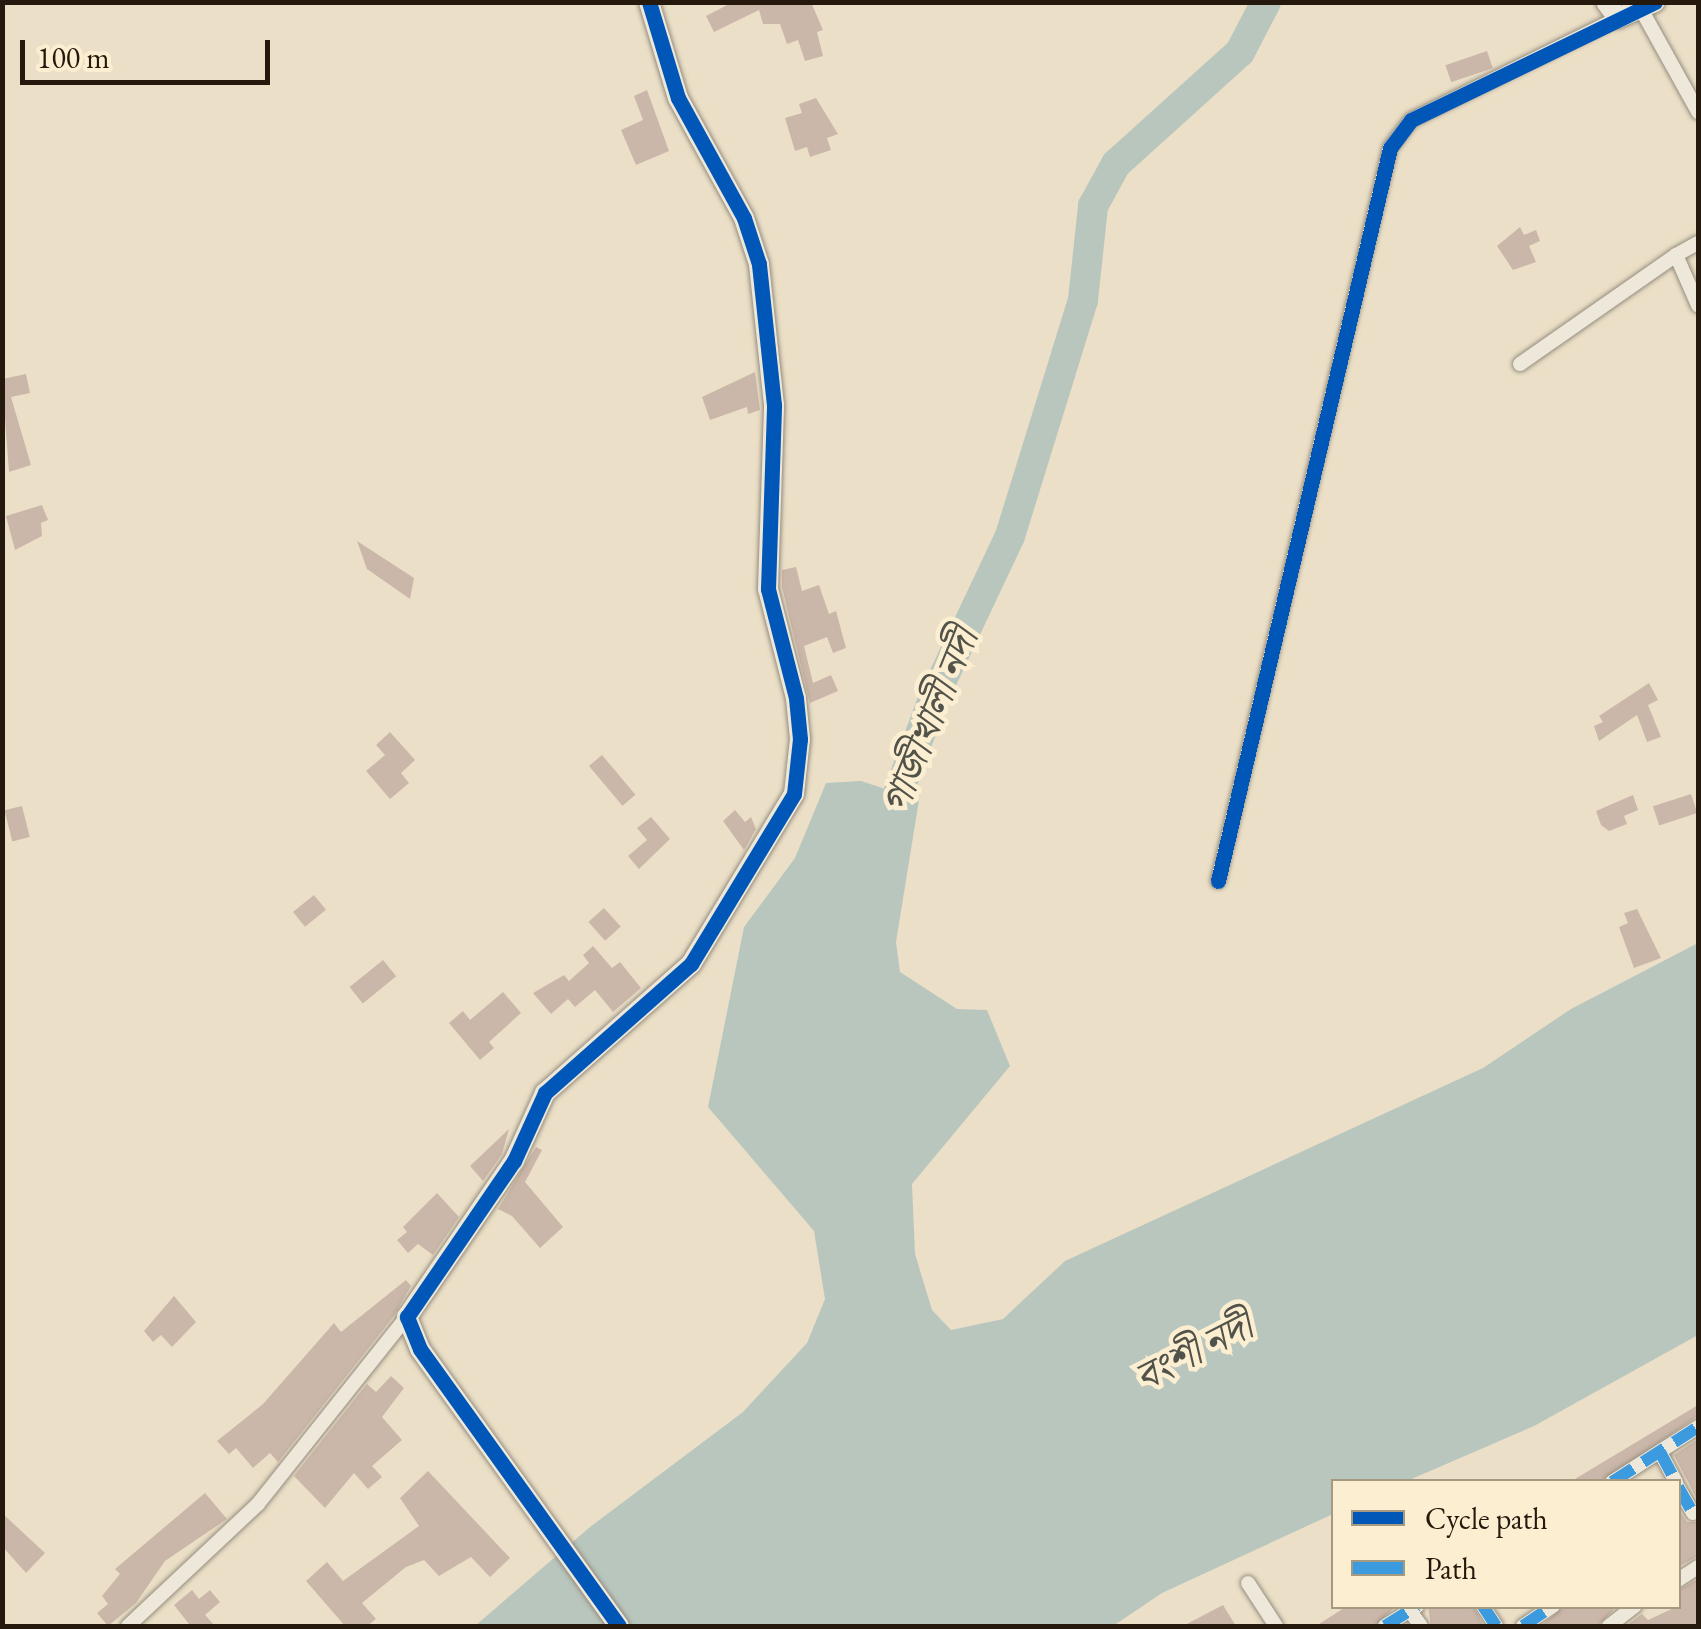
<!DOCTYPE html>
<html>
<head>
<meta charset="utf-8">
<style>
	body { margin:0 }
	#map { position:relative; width:1701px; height:1629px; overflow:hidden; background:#ebdfc7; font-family:"EB Garamond","Noto Serif Bengali",serif }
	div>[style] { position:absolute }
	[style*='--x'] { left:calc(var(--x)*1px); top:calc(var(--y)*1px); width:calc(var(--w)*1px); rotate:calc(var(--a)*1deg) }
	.water>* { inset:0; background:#b9c6be }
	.river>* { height:30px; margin:-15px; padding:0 15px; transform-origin:15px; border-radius:15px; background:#b9c6be }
	.building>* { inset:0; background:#cbb7a9; transform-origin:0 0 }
	.roads { filter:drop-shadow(0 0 2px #958d7e) drop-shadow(0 0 2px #958d7e) }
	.street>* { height:14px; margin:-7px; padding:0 7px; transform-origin:7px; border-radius:7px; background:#eee8db }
	.secondary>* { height:20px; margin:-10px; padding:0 10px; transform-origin:10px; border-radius:10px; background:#eee8db }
	.quiet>* { height:12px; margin-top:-6px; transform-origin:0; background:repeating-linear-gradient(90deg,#3c9bde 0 25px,transparent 0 37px) }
	.cycleway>* { height:15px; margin:-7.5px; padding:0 7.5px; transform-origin:7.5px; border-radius:7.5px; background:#0057b8 }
	span { translate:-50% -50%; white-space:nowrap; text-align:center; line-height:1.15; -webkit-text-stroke:9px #fceed1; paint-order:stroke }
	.water-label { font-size:40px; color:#515249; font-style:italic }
	.frame { position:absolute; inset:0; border:5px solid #24190c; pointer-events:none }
	.legend { position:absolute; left:1331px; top:1479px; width:350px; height:130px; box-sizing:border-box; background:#fceed1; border:2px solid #a69982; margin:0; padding:12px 18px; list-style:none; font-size:30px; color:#24190c }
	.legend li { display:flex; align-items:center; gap:20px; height:50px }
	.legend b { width:50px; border:2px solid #a69982 }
	.scale { position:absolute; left:20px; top:40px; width:250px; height:45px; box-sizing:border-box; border:5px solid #24190c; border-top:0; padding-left:12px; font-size:30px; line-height:35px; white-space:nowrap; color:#24190c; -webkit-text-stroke:8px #fceed1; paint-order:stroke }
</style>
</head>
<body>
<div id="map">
	<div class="water">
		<div style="clip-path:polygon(861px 781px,919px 800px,896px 942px,900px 972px,957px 1009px,987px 1010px,1010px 1066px,912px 1184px,915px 1254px,932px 1310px,951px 1330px,1003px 1319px,1065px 1261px,1483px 1068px,1571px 1009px,1698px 943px,1698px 1335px,1534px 1426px,1407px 1481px,1334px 1482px,1333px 1514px,1162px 1593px,1113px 1626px,475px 1626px,590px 1527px,743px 1412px,807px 1343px,825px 1299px,814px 1231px,708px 1107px,744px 927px,795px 858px,826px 783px)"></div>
	</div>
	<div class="river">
		<div style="--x:885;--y:829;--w:139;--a:-69.7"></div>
		<div style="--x:933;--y:699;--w:180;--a:-64.7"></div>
		<div style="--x:1010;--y:536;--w:247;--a:-72.8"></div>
		<div style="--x:1083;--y:300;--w:95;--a:-83.9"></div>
		<div style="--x:1093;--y:206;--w:48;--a:-61.3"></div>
		<div style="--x:1116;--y:164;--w:167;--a:-42.1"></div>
		<div style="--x:1240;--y:52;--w:56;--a:-62.5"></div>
	</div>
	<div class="building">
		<div style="clip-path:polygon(733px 2px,811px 2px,823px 30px,817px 32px,823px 56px,805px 61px,798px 40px,787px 44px,780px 24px,763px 24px,759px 10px,714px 32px,706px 16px)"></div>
		<div style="left:1487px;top:51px;width:18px;height:44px;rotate:71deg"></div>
		<div style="clip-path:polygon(647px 90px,669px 151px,636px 165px,621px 130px,643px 120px,634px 96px)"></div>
		<div style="clip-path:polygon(816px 98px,838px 134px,827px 138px,831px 150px,810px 157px,807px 147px,795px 151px,785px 118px,802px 113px,799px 104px)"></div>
		<div style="clip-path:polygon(1520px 227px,1524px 235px,1536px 230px,1540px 241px,1529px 246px,1536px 262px,1513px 270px,1497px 246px)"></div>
		<div style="clip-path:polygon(755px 372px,760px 410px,748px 414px,747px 407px,710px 420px,702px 397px)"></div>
		<div style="clip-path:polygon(26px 374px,30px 393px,11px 397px,31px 465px,9px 472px,2px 379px)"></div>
		<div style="clip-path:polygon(42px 505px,48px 520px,41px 523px,42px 536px,15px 550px,6px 516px)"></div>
		<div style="clip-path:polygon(357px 541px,414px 578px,410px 599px,367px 569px)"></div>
		<div style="clip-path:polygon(796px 567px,802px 591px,819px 585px,829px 614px,836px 611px,846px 648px,833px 653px,827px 637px,804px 646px,813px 683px,831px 675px,838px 691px,810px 703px,782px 587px,782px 570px)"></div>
		<div style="clip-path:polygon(1649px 683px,1658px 700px,1648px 705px,1661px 737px,1647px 742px,1637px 715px,1599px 741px,1594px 726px,1603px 722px,1599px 716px)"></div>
		<div style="clip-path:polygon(390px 732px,415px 760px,401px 773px,409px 783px,390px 799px,366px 771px,385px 755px,376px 745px)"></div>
		<div style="left:602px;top:755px;width:52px;height:17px;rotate:50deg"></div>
		<div style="left:1691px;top:794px;width:20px;height:40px;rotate:72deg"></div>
		<div style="clip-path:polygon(1633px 795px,1638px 810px,1624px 816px,1627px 824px,1609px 831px,1601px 825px,1596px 811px)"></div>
		<div style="left:22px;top:806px;width:32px;height:18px;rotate:76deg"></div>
		<div style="clip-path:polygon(735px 810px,745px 822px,751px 817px,756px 829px,744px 850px,723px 821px)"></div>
		<div style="clip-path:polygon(651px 817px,670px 839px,639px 869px,628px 856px,647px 840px,637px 828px)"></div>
		<div style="left:314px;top:895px;width:19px;height:27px;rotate:51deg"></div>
		<div style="left:604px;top:908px;width:25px;height:21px;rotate:48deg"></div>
		<div style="clip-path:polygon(1637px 909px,1661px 958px,1634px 968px,1619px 927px,1628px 923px,1624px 913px)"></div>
		<div style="clip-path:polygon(593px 946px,612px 968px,620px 962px,641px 988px,613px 1012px,595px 990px,575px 1007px,568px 999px,551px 1014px,533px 993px,564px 975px,569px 981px,589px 963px,583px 955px)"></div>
		<div style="left:383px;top:960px;width:21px;height:43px;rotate:51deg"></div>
		<div style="clip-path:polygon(503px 992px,521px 1013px,489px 1042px,494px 1048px,480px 1060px,449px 1023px,463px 1011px,470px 1020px)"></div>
		<div style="clip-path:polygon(509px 1129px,502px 1154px,483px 1181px,470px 1166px)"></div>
		<div style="clip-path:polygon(536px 1147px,542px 1150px,525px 1182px,563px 1227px,540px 1248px,512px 1216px,498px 1209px)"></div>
		<div style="clip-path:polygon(437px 1193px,459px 1217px,433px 1255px,418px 1244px,408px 1253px,397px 1240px,407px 1232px,403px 1227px)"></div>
		<div style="clip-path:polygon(406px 1280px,411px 1286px,393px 1317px,278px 1462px,270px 1453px,253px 1468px,236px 1448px,229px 1454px,217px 1441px,263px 1404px,334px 1323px,341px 1332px)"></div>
		<div style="clip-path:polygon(174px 1296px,196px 1322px,172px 1347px,161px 1335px,153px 1342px,144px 1331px)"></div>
		<div style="clip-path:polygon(391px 1376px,404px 1388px,382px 1417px,402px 1440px,372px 1466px,382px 1477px,368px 1489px,354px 1473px,325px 1508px,294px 1476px,367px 1384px,376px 1392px)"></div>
		<div style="clip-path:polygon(1698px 1405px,1698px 1416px,1601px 1482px,1570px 1482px)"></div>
		<div style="clip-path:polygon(1698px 1439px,1698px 1501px,1674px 1455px)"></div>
		<div style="clip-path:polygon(428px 1471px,510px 1558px,490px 1577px,471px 1557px,439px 1576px,424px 1560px,406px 1567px,362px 1603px,376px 1619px,367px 1626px,345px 1626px,306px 1581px,327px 1562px,343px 1581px,419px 1526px,400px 1498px)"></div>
		<div style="clip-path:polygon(205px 1493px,227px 1519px,165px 1561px,136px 1603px,108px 1626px,97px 1613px,108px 1604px,102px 1596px,120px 1574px,115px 1569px)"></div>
		<div style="clip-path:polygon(1678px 1509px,1687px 1522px,1698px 1522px,1698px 1556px,1678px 1567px)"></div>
		<div style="clip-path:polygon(2px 1513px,45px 1553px,26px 1573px,2px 1546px)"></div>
		<div style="clip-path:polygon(1698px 1579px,1698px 1626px,1626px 1626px,1642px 1614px,1648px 1620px,1678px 1606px,1678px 1590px)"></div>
		<div style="clip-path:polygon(192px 1590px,199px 1599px,210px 1590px,220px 1602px,205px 1615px,215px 1626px,189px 1624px,174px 1605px)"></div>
		<div style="clip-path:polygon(1223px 1605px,1236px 1626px,1183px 1626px)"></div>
		<div style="clip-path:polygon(1347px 1606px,1396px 1606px,1375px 1626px,1316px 1626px)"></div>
		<div style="clip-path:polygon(1428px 1606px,1473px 1606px,1484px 1626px,1431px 1626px)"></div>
		<div style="clip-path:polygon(1564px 1606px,1617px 1606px,1598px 1626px,1541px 1626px)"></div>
	</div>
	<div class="roads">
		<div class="street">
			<div style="--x:1641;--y:9;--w:118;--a:61"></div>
			<div style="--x:1676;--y:255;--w:25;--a:-29"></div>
			<div style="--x:1520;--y:364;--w:190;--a:-34.9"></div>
			<div style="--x:1676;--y:255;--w:55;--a:66.3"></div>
			<div style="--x:1218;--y:881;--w:753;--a:-76.79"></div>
			<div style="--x:1390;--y:148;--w:35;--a:-53"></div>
			<div style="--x:1411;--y:120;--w:231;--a:-26.2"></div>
			<div style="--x:1660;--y:1452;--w:34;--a:62"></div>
			<div style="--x:1612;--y:1482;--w:102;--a:-32.6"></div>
			<div style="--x:1678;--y:1487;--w:30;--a:60"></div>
			<div style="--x:1678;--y:1580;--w:24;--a:-33"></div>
			<div style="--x:1248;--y:1583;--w:51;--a:56.9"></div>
			<div style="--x:1483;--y:1606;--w:24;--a:57"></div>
			<div style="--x:1410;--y:1611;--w:19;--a:54"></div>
			<div style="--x:128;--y:1626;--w:178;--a:-43.2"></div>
			<div style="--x:258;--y:1504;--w:239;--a:-51.5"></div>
			<div style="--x:1385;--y:1626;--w:38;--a:-32"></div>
			<div style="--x:1523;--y:1626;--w:36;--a:-34"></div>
			<div style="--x:1609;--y:1626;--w:33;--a:-38"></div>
		</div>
		<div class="secondary">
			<div style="--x:1606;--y:2;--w:20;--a:53"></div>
			<div style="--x:1618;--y:18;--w:40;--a:-23.4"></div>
			<div style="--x:619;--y:1626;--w:341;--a:-125.7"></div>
			<div style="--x:420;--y:1349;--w:35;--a:-112"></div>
			<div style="--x:407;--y:1317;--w:189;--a:-55.6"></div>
			<div style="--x:514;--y:1161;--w:75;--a:-65.5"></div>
			<div style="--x:545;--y:1093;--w:195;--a:-41.5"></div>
			<div style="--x:691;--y:964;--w:199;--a:-58.8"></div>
			<div style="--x:794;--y:794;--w:55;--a:-83.8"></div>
			<div style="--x:800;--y:739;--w:41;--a:-95.6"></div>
			<div style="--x:796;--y:698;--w:113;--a:-104.4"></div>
			<div style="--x:768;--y:589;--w:184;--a:-88.1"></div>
			<div style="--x:774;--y:405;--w:142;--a:-96.1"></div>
			<div style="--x:759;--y:264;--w:48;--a:-108.1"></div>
			<div style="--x:744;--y:218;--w:137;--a:-118.8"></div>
			<div style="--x:678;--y:98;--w:100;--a:-106.8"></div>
		</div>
	</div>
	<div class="quiet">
		<div style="--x:1660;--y:1452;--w:34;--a:62"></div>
		<div style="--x:1612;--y:1482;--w:102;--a:-32.6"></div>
		<div style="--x:1678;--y:1487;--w:30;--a:60"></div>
		<div style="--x:1483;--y:1606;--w:24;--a:57"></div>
		<div style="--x:1385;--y:1626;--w:38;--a:-32"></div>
		<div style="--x:1523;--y:1626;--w:36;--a:-34"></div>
	</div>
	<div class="cycleway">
		<div style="--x:1218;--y:881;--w:753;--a:-76.79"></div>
		<div style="--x:1390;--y:148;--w:35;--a:-53"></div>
		<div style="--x:1411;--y:120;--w:271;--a:-25.8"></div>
		<div style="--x:619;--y:1626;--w:341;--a:-125.7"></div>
		<div style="--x:420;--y:1349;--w:35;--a:-112"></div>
		<div style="--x:407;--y:1317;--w:189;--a:-55.6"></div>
		<div style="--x:514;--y:1161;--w:75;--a:-65.5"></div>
		<div style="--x:545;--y:1093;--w:195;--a:-41.5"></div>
		<div style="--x:691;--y:964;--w:199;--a:-58.8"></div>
		<div style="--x:794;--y:794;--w:55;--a:-83.8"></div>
		<div style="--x:800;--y:739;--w:41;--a:-95.6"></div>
		<div style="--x:796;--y:698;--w:113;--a:-104.4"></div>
		<div style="--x:768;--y:589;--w:184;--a:-88.1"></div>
		<div style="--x:774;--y:405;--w:142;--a:-96.1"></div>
		<div style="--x:759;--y:264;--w:48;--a:-108.1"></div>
		<div style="--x:744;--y:218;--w:137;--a:-118.8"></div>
		<div style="--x:678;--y:98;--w:100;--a:-106.8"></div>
	</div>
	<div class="water-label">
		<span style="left:929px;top:721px;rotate:-68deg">গাজীখালী নদী</span>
		<span style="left:1193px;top:1351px;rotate:-27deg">বংশী নদী</span>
	</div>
	<div class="frame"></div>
	<ul class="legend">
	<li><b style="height:12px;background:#0057b8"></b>Cycle path</li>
	<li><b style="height:12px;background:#3c9bde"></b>Path</li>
	</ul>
	<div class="scale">100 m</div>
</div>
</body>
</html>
